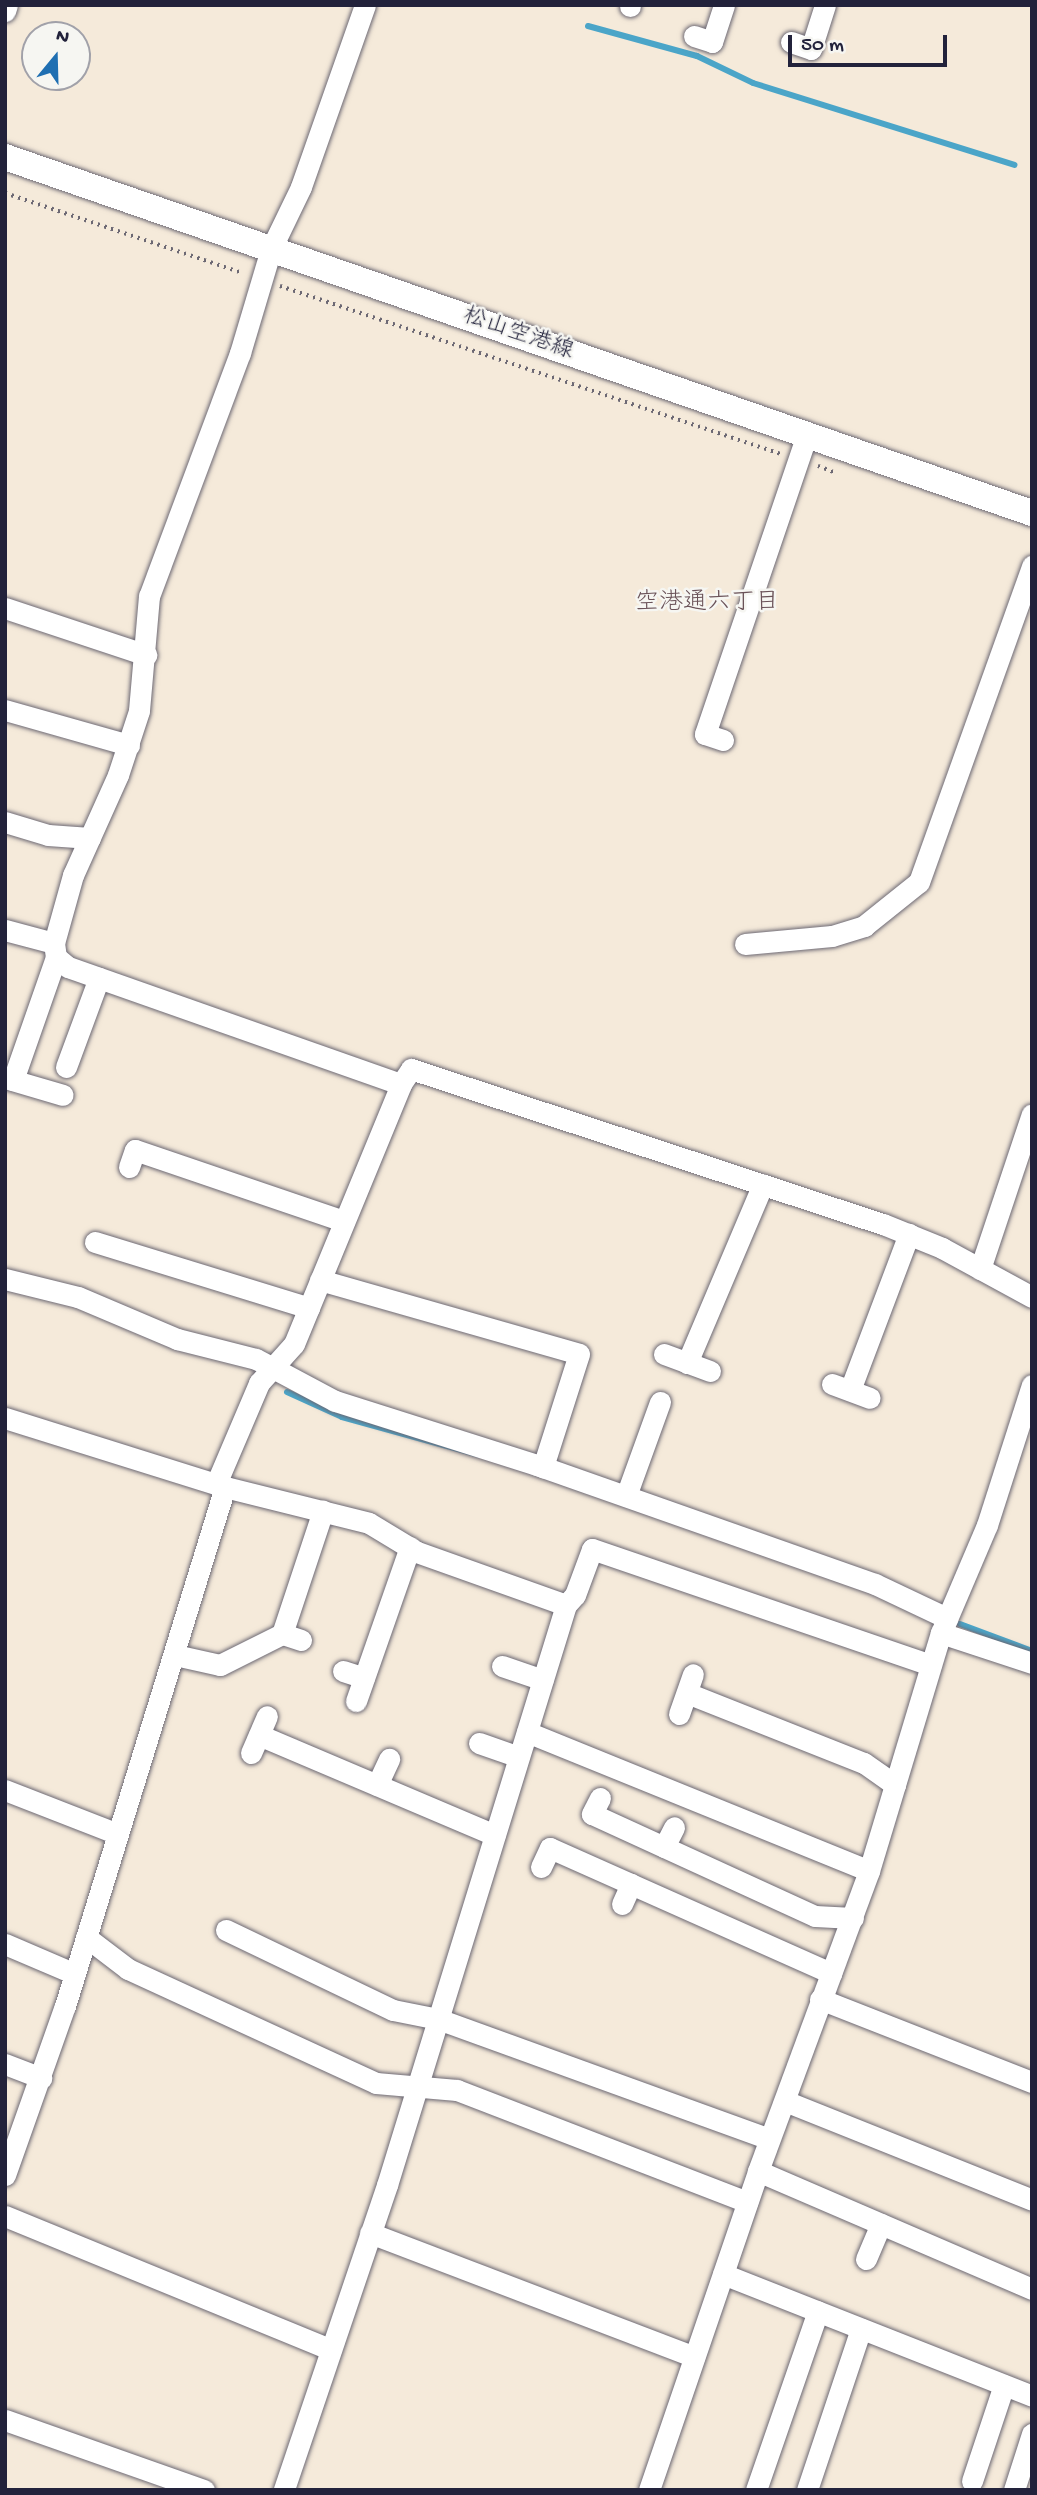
<!DOCTYPE html>
<html>
<head>
<meta charset="utf-8">
<style>
	body { margin:0 }
	#map { position:relative; width:1037px; height:2495px; overflow:hidden; background:#f5eada; font-family:"Gochi Hand","Klee One",sans-serif }
	div>[style] { position:absolute }
	[style*='--x'] { left:calc(var(--x)*1px); top:calc(var(--y)*1px); width:calc(var(--w)*1px); rotate:calc(var(--a)*1deg) }
	.stream>* { height:6px; margin:-3px; padding:0 3px; transform-origin:3px; border-radius:3px; background:#4ba5c8 }
	.path>* { height:3.5px; margin-top:-1.75px; transform-origin:0; background:repeating-linear-gradient(90deg,#6c6873 0 2px,transparent 0 7px) }
	.roads { filter:drop-shadow(0 0 2px #6c6873) drop-shadow(0 0 2px #6c6873) }
	.minor>* { height:21px; margin:-10.5px; padding:0 10.5px; transform-origin:10.5px; border-radius:10.5px; background:#fff }
	.major>* { height:26px; margin:-13px; padding:0 13px; transform-origin:13px; border-radius:13px; background:#fff }
	span { translate:-50% -50%; white-space:nowrap; text-align:center; line-height:1.15; -webkit-text-stroke:5px #f6f6f2; paint-order:stroke }
	.street-label { font-size:23px; color:#22223b }
	.neighbourhood-label { font-size:24px; color:#6a5258 }
	.frame { position:absolute; inset:0; border:7px solid #22223b; pointer-events:none }
	.north { position:absolute; left:21px; top:21px; width:70px; height:70px; box-sizing:border-box; background:#f6f6f2; border:2px solid #a1a1a9; border-radius:50%; rotate:19deg; font-size:19px; font-weight:700; line-height:28px; text-align:center; color:#22223b }
	.north::after { content:''; display:block; margin:auto; width:24px; height:32px; background:#1f6fb2; clip-path:polygon(50% 0,100% 100%,50% 72%,0 100%) }
	.scale { position:absolute; left:788px; top:35px; width:159px; height:32px; box-sizing:border-box; border:4px solid #22223b; border-top:0; padding-left:9px; font-size:21px; line-height:24px; white-space:nowrap; color:#22223b; -webkit-text-stroke:5px #f6f6f2; paint-order:stroke }
</style>
</head>
<body>
<div id="map">
	<div class="stream">
		<div style="--x:588;--y:26;--w:113;--a:15.4"></div>
		<div style="--x:697;--y:56;--w:62;--a:25.7"></div>
		<div style="--x:753;--y:83;--w:274;--a:17.4"></div>
		<div style="--x:287;--y:1392;--w:60;--a:24.4"></div>
		<div style="--x:342;--y:1417;--w:142;--a:15.5"></div>
		<div style="--x:960;--y:1624;--w:77;--a:20.6"></div>
	</div>
	<div class="path">
		<div style="--x:5;--y:193;--w:251;--a:18.6"></div>
		<div style="--x:280;--y:286;--w:528;--a:18.54"></div>
		<div style="--x:818;--y:466;--w:17;--a:21"></div>
	</div>
	<div class="roads">
		<div class="minor">
			<div style="--x:365;--y:5;--w:193;--a:109.4"></div>
			<div style="--x:301;--y:187;--w:69;--a:115.8"></div>
			<div style="--x:271;--y:249;--w:109;--a:106.6"></div>
			<div style="--x:240;--y:353;--w:259;--a:110.5"></div>
			<div style="--x:149;--y:596;--w:115;--a:95"></div>
			<div style="--x:139;--y:711;--w:67;--a:108.2"></div>
			<div style="--x:118;--y:775;--w:110;--a:114.2"></div>
			<div style="--x:73;--y:875;--w:71;--a:105.6"></div>
			<div style="--x:54;--y:943;--w:14;--a:82"></div>
			<div style="--x:56;--y:957;--w:16;--a:40"></div>
			<div style="--x:68;--y:967;--w:353;--a:19.4"></div>
			<div style="--x:630;--y:6;--w:1;--a:-90"></div>
			<div style="--x:5;--y:11;--w:6;--a:-72"></div>
			<div style="--x:694;--y:36;--w:19;--a:18"></div>
			<div style="--x:712;--y:42;--w:39;--a:-72"></div>
			<div style="--x:791;--y:42;--w:21;--a:19"></div>
			<div style="--x:811;--y:49;--w:46;--a:-72.3"></div>
			<div style="--x:5;--y:608;--w:149;--a:18.4"></div>
			<div style="--x:5;--y:710;--w:129;--a:15.8"></div>
			<div style="--x:723;--y:740;--w:19;--a:-162"></div>
			<div style="--x:705;--y:734;--w:316;--a:-71.2"></div>
			<div style="--x:5;--y:822;--w:45;--a:16.8"></div>
			<div style="--x:48;--y:835;--w:42;--a:4.1"></div>
			<div style="--x:5;--y:930;--w:51;--a:14.9"></div>
			<div style="--x:745;--y:944;--w:87;--a:-5.3"></div>
			<div style="--x:832;--y:936;--w:34;--a:-17"></div>
			<div style="--x:864;--y:926;--w:70;--a:-38.7"></div>
			<div style="--x:919;--y:882;--w:336;--a:-70.3"></div>
			<div style="--x:66;--y:1067;--w:95;--a:-69.7"></div>
			<div style="--x:5;--y:1078;--w:60;--a:16.3"></div>
			<div style="--x:13;--y:1080;--w:130;--a:-70.7"></div>
			<div style="--x:129;--y:1167;--w:18;--a:-71"></div>
			<div style="--x:135;--y:1150;--w:221;--a:18.8"></div>
			<div style="--x:95;--y:1242;--w:224;--a:17.1"></div>
			<div style="--x:980;--y:1269;--w:163;--a:-71.5"></div>
			<div style="--x:5;--y:1279;--w:75;--a:13.9"></div>
			<div style="--x:78;--y:1297;--w:108;--a:23"></div>
			<div style="--x:177;--y:1339;--w:81;--a:14.2"></div>
			<div style="--x:256;--y:1359;--w:89;--a:28"></div>
			<div style="--x:335;--y:1401;--w:212;--a:17.6"></div>
			<div style="--x:537;--y:1465;--w:358;--a:19.4"></div>
			<div style="--x:875;--y:1584;--w:80;--a:25.3"></div>
			<div style="--x:320;--y:1280;--w:269;--a:15.9"></div>
			<div style="--x:579;--y:1354;--w:119;--a:107.7"></div>
			<div style="--x:664;--y:1354;--w:49;--a:20.3"></div>
			<div style="--x:687;--y:1363;--w:194;--a:-67"></div>
			<div style="--x:832;--y:1384;--w:40;--a:20.2"></div>
			<div style="--x:850;--y:1390;--w:167;--a:-69.3"></div>
			<div style="--x:5;--y:1418;--w:231;--a:17.4"></div>
			<div style="--x:225;--y:1487;--w:148;--a:14"></div>
			<div style="--x:369;--y:1523;--w:56;--a:31.1"></div>
			<div style="--x:417;--y:1552;--w:158;--a:19.6"></div>
			<div style="--x:566;--y:1605;--w:607;--a:107.15"></div>
			<div style="--x:387;--y:2185;--w:322;--a:108.7"></div>
			<div style="--x:216;--y:1484;--w:110;--a:-66.9"></div>
			<div style="--x:259;--y:1383;--w:52;--a:-48.1"></div>
			<div style="--x:294;--y:1344;--w:281;--a:-67.6"></div>
			<div style="--x:401;--y:1084;--w:18;--a:-56"></div>
			<div style="--x:411;--y:1069;--w:497;--a:18.2"></div>
			<div style="--x:883;--y:1224;--w:64;--a:22.1"></div>
			<div style="--x:942;--y:1248;--w:102;--a:28.6"></div>
			<div style="--x:626;--y:1496;--w:100;--a:-70.1"></div>
			<div style="--x:566;--y:1605;--w:13;--a:-48"></div>
			<div style="--x:575;--y:1595;--w:49;--a:-69.7"></div>
			<div style="--x:592;--y:1549;--w:358;--a:18.9"></div>
			<div style="--x:941;--y:1633;--w:96;--a:18.2"></div>
			<div style="--x:301;--y:1640;--w:20;--a:-162"></div>
			<div style="--x:282;--y:1634;--w:130;--a:-71.6"></div>
			<div style="--x:175;--y:1655;--w:46;--a:12.5"></div>
			<div style="--x:220;--y:1665;--w:69;--a:-26.6"></div>
			<div style="--x:502;--y:1666;--w:43;--a:18.9"></div>
			<div style="--x:343;--y:1671;--w:22;--a:18"></div>
			<div style="--x:687;--y:1693;--w:190;--a:21.6"></div>
			<div style="--x:864;--y:1763;--w:38;--a:35"></div>
			<div style="--x:356;--y:1701;--w:163;--a:-70.7"></div>
			<div style="--x:679;--y:1714;--w:42;--a:-70.7"></div>
			<div style="--x:527;--y:1732;--w:369;--a:22.1"></div>
			<div style="--x:259;--y:1735;--w:256;--a:23"></div>
			<div style="--x:479;--y:1743;--w:42;--a:19.3"></div>
			<div style="--x:251;--y:1753;--w:40;--a:-66.6"></div>
			<div style="--x:377;--y:1785;--w:29;--a:-65"></div>
			<div style="--x:5;--y:1790;--w:121;--a:21.3"></div>
			<div style="--x:600;--y:1798;--w:18;--a:117"></div>
			<div style="--x:592;--y:1814;--w:245;--a:24.6"></div>
			<div style="--x:815;--y:1916;--w:38;--a:3"></div>
			<div style="--x:664;--y:1847;--w:22;--a:-63"></div>
			<div style="--x:541;--y:1867;--w:21;--a:-65"></div>
			<div style="--x:550;--y:1848;--w:308;--a:24"></div>
			<div style="--x:622;--y:1904;--w:22;--a:-66"></div>
			<div style="--x:226;--y:1930;--w:185;--a:25.6"></div>
			<div style="--x:393;--y:2010;--w:46;--a:11.3"></div>
			<div style="--x:438;--y:2019;--w:352;--a:19.9"></div>
			<div style="--x:86;--y:1937;--w:53;--a:37.3"></div>
			<div style="--x:128;--y:1969;--w:273;--a:24.7"></div>
			<div style="--x:376;--y:2083;--w:81;--a:4.9"></div>
			<div style="--x:457;--y:2090;--w:311;--a:21.1"></div>
			<div style="--x:5;--y:1944;--w:76;--a:23.2"></div>
			<div style="--x:820;--y:1999;--w:228;--a:21.4"></div>
			<div style="--x:5;--y:2064;--w:39;--a:21"></div>
			<div style="--x:785;--y:2101;--w:266;--a:21.8"></div>
			<div style="--x:758;--y:2171;--w:298;--a:23.3"></div>
			<div style="--x:5;--y:2175;--w:179;--a:-70.5"></div>
			<div style="--x:65;--y:2006;--w:543;--a:-72.87"></div>
			<div style="--x:5;--y:2216;--w:352;--a:22.3"></div>
			<div style="--x:370;--y:2233;--w:347;--a:20.9"></div>
			<div style="--x:866;--y:2259;--w:38;--a:-67"></div>
			<div style="--x:723;--y:2274;--w:332;--a:21.5"></div>
			<div style="--x:5;--y:2420;--w:211;--a:19.4"></div>
			<div style="--x:972;--y:2481;--w:101;--a:-71.6"></div>
			<div style="--x:649;--y:2490;--w:337;--a:-71.1"></div>
			<div style="--x:758;--y:2171;--w:320;--a:-69.7"></div>
			<div style="--x:869;--y:1871;--w:249;--a:-73.2"></div>
			<div style="--x:941;--y:1633;--w:117;--a:-66.9"></div>
			<div style="--x:987;--y:1525;--w:147;--a:-72.2"></div>
			<div style="--x:756;--y:2490;--w:189;--a:-70.9"></div>
			<div style="--x:807;--y:2490;--w:170;--a:-71.5"></div>
			<div style="--x:1014;--y:2490;--w:59;--a:-72.2"></div>
		</div>
		<div class="major">
			<div style="--x:5;--y:157;--w:1087;--a:19.12"></div>
		</div>
	</div>
	<div class="street-label">
		<span style="left:518px;top:335px;rotate:19deg">松山空港線</span>
	</div>
	<div class="neighbourhood-label">
		<span style="left:707px;top:604px">空港通六丁目</span>
	</div>
	<div class="frame"></div>
	<div class="north">N</div>
	<div class="scale">50 m</div>
</div>
</body>
</html>
